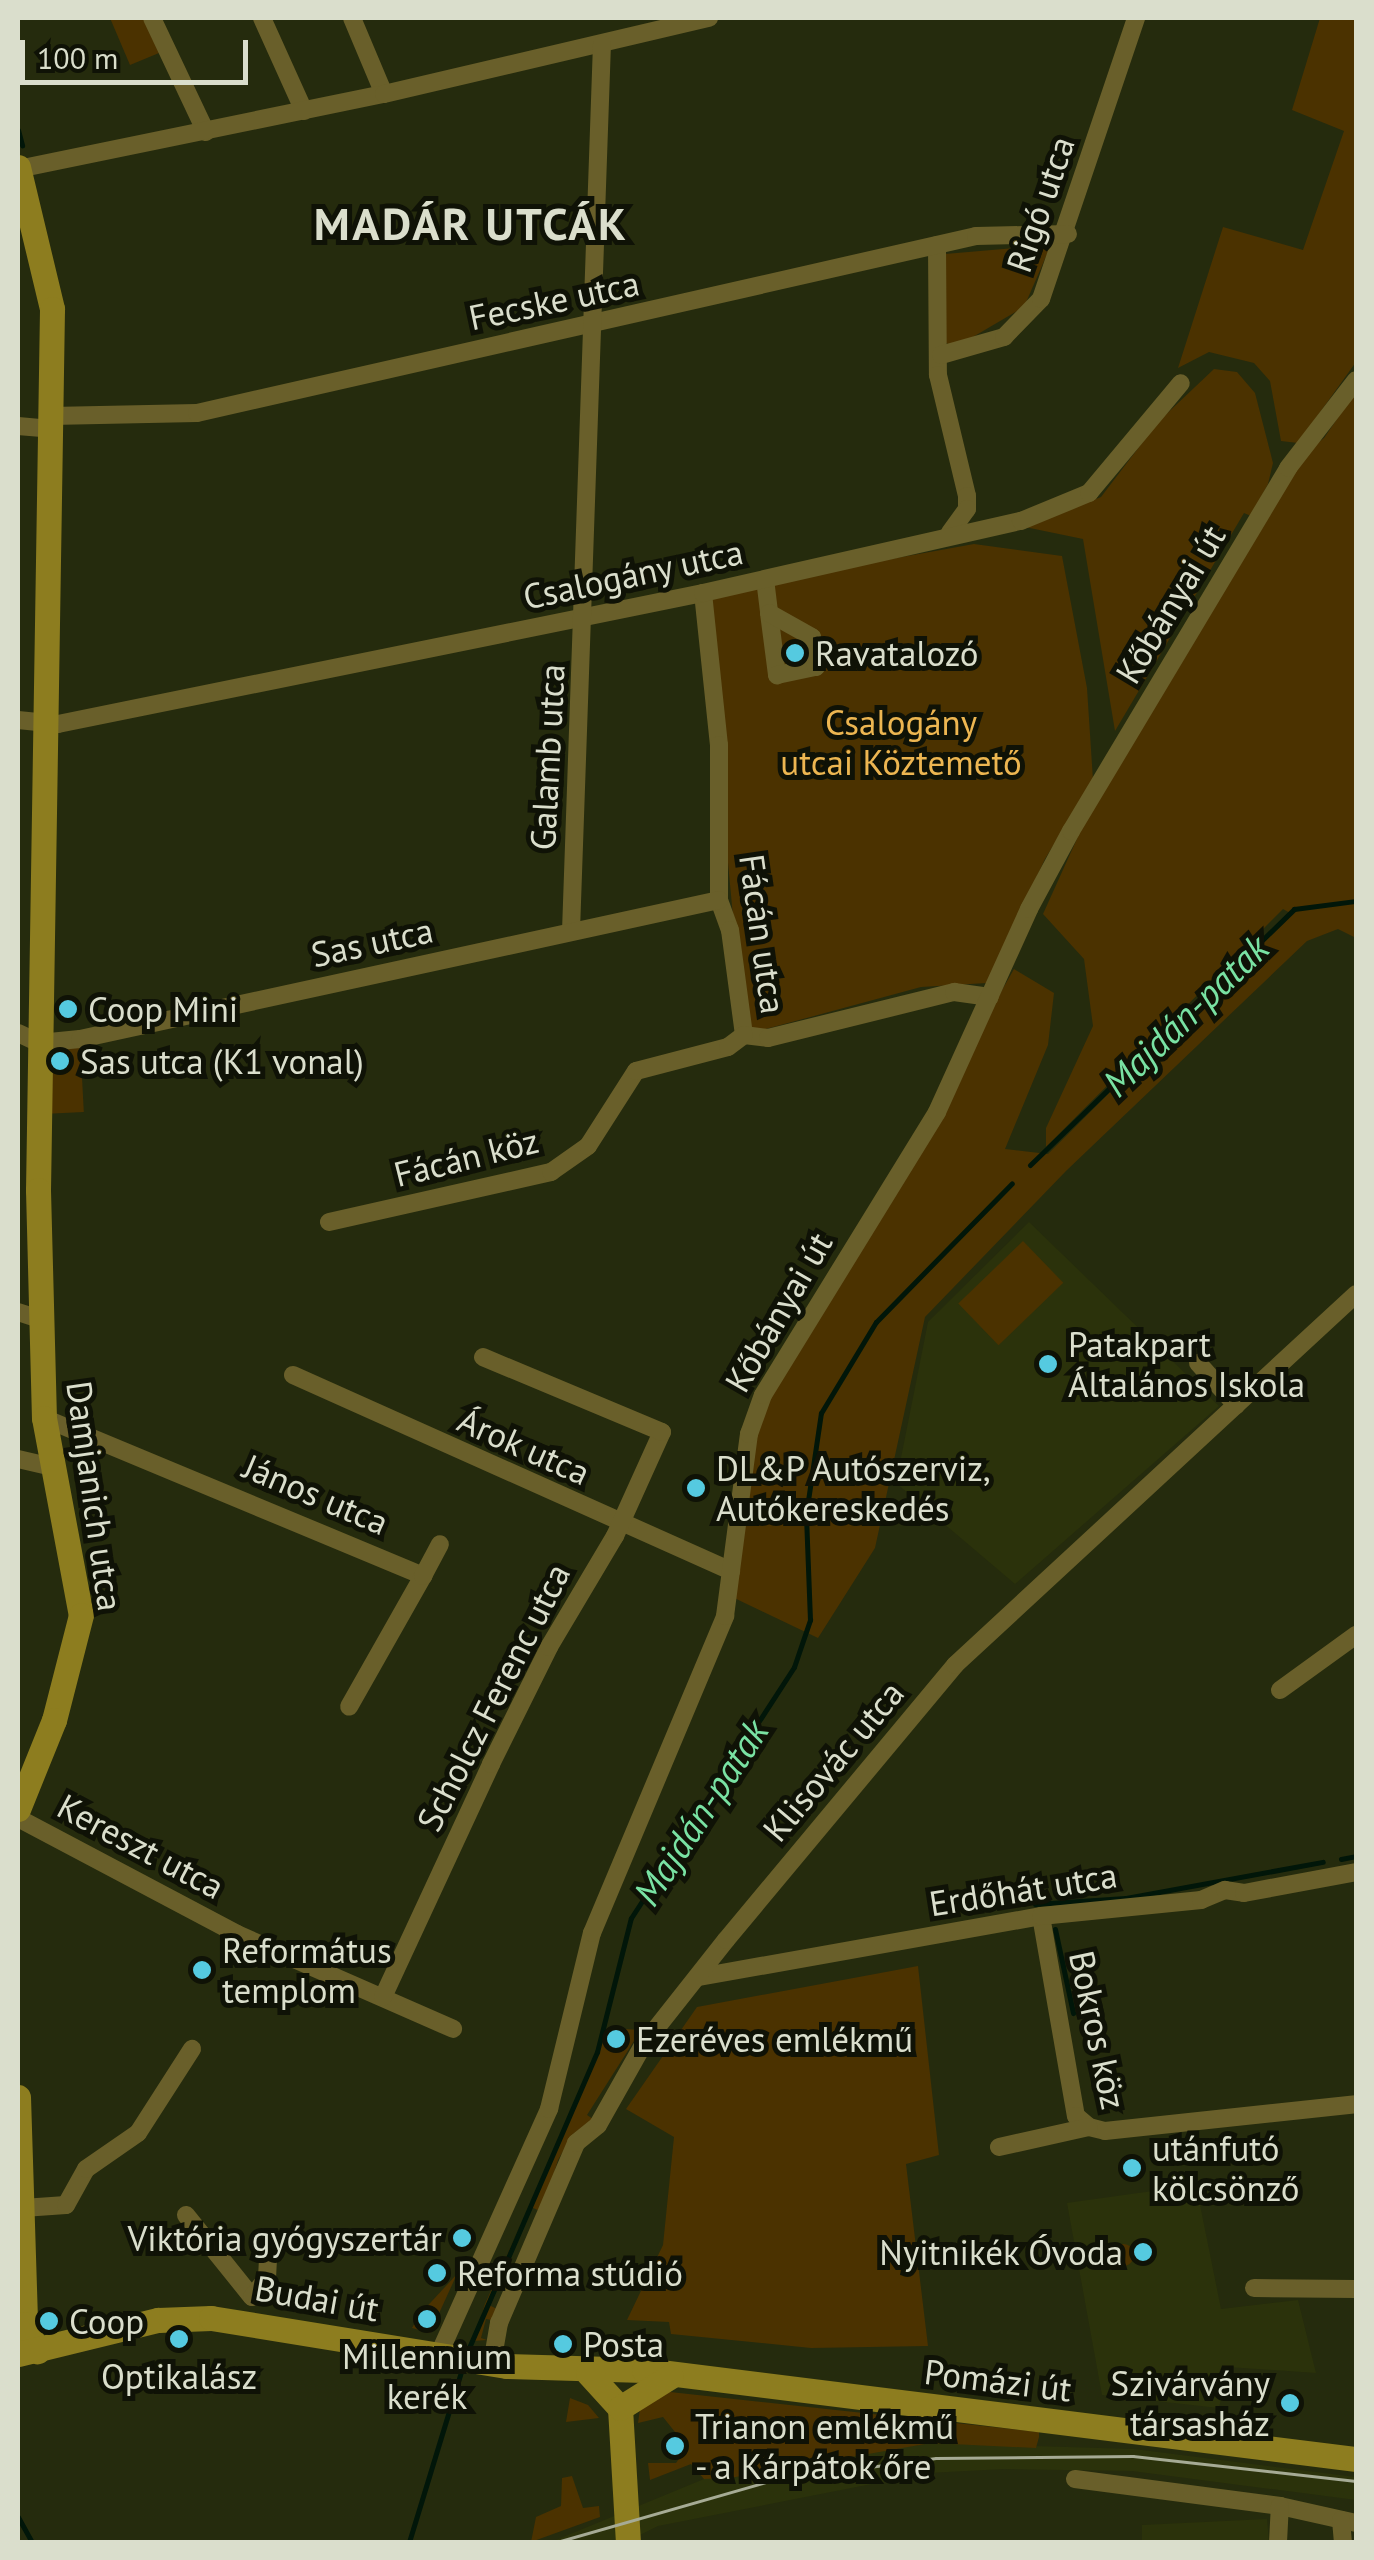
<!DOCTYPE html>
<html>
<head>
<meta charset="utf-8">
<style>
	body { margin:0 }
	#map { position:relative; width:1374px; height:2560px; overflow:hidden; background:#252b0d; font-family:"PT Sans",sans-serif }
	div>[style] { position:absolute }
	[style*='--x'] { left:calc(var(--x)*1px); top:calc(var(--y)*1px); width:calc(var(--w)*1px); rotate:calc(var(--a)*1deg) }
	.built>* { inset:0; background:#2b320b }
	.green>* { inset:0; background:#4b3200; transform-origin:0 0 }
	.round { border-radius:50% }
	.stream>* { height:5px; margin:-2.5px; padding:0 2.5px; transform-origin:2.5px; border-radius:2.5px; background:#011609 }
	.street>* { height:18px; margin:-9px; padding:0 9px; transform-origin:9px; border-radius:9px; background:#695f2a }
	.secondary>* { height:25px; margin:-12.5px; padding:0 12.5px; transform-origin:12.5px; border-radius:12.5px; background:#8d7d1f }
	.tram>* { height:2.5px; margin:-1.25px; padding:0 1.25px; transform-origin:1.25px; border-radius:1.25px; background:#a6ab95 }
	.dots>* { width:28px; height:28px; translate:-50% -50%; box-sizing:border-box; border:5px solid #0f1206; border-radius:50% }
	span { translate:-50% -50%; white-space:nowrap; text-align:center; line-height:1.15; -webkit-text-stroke:10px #0f1206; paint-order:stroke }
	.street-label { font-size:35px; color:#dadecc }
	.poi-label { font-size:35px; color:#dadecc }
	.left { translate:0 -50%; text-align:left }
	.right { translate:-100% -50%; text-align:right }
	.park-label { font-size:35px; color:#edb651 }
	.water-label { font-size:38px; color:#79e2a3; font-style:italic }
	.district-label { font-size:45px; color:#dadecc; font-weight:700; letter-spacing:2.5px }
	.frame { position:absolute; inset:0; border:20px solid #dadecc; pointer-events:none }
	.scale { position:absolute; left:20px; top:40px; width:228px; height:45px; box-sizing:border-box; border:5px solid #dadecc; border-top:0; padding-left:12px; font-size:30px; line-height:35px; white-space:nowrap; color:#dadecc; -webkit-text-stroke:8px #0f1206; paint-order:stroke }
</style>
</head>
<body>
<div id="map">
	<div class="built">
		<div style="clip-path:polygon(1029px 1222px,1219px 1406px,1015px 1584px,896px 1483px,928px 1322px)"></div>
		<div style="clip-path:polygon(1196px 2185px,1221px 2309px,1298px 2300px,1316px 2373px,1228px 2367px,1219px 2408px,1102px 2395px,1067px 2203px)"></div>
		<div style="clip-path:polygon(931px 2443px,1134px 2449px,1356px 2477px,1356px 2500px,1132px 2471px,1004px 2469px,928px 2473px,658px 2526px,626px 2542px,551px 2542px,704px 2479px)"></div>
		<div style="clip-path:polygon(1267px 2519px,1269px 2542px,1142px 2542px,1142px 2525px)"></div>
	</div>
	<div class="green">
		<div style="clip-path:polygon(110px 18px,143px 18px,159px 53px,130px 65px)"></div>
		<div style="clip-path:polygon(1320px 18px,1356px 18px,1356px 362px,1298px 443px,1281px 441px,1270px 381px,1254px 363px,1209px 352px,1178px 368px,1223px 227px,1303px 250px,1344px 131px,1292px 110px)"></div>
		<div style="clip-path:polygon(1051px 245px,1024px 307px,966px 341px,949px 345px,943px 340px,945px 254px)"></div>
		<div style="clip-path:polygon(1214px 369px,1237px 372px,1255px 393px,1273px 463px,1268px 484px,1251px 516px,1244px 513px,1115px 731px,1083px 539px,1025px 527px,1101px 497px,1158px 422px)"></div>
		<div style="clip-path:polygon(1356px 391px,1356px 938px,1338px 929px,1307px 941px,1066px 1171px,925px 1317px,875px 1548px,818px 1638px,728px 1595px,749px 1434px,1014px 969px,1054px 993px,1048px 1045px,1005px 1149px,1048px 1154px,1290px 913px,1283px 909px,1046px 1147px,1046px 1128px,1093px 1026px,1084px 959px,1043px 914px,1085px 821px,1288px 468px,1324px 438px)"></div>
		<div style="clip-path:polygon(974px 544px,1062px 556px,1087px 688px,1093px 780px,1045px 859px,987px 983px,921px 987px,744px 1035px,703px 593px)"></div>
		<div style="left:80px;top:1039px;width:73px;height:41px;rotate:87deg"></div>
		<div style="left:1023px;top:1241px;width:58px;height:90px;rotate:46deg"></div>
		<div style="clip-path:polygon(918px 1966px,939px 2155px,906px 2164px,928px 2346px,811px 2348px,671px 2334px,669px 2322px,627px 2320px,663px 2245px,674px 2137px,626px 2109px,697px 2007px)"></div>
		<div style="clip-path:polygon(609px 2028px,641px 2030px,587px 2115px,593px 2119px,573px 2134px,558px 2160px,542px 2212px,531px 2207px,487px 2304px,497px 2309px,492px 2320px,486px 2319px,481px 2338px,487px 2340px,473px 2341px,485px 2304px)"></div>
		<div class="round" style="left:1112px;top:2244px;width:22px;height:22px"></div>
		<div style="clip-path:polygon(457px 2274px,430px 2333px,412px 2328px,420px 2314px)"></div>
		<div style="clip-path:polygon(670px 2392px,1039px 2432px,1039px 2437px,1036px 2448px,931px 2443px,730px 2478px,704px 2479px,691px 2464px,650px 2480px,648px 2463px,676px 2463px,687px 2447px,663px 2417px,638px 2423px,640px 2409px)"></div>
		<div style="clip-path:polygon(570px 2398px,588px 2405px,599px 2418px,566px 2422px)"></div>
		<div style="clip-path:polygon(572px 2476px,583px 2508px,599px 2506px,600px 2517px,531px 2542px,536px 2517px,561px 2506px,562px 2478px)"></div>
	</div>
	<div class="stream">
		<div style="--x:18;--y:130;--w:16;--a:75"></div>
		<div style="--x:1030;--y:1165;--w:368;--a:-44.1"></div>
		<div style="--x:1294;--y:909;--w:63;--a:-7.4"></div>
		<div style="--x:1341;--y:1859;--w:15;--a:-11"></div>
		<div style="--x:1035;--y:1904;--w:91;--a:-3.8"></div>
		<div style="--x:1126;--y:1898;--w:200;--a:-10.4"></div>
		<div style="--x:1055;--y:1929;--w:86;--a:77.9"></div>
		<div style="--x:468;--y:2350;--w:325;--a:-66.6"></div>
		<div style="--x:597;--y:2052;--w:138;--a:-75.8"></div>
		<div style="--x:631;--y:1918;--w:299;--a:-57"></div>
		<div style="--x:794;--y:1667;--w:50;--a:-71.2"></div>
		<div style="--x:810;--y:1620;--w:106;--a:-92.2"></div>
		<div style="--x:806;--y:1514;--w:102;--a:-81.6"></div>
		<div style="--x:821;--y:1413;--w:106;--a:-58.9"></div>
		<div style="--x:876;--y:1322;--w:194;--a:-45.6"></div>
		<div style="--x:18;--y:2517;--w:29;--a:61"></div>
		<div style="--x:409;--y:2542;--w:185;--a:-73"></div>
	</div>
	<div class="street">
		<div style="--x:152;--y:18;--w:126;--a:64.7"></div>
		<div style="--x:262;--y:18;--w:102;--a:65.7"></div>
		<div style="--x:352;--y:18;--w:82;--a:67.2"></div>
		<div style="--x:18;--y:169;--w:374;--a:-11.6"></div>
		<div style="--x:384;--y:94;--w:334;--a:-13.2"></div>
		<div style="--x:937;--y:245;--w:130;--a:89.6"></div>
		<div style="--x:938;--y:375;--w:124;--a:76.5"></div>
		<div style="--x:967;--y:496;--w:13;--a:90"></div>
		<div style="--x:967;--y:509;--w:29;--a:126"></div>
		<div style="--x:941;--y:355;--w:66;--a:-15.9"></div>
		<div style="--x:1004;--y:337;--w:53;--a:-45.8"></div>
		<div style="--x:1041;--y:299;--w:297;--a:-71.3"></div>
		<div style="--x:51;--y:416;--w:146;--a:-1.2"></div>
		<div style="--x:197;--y:413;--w:799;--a:-12.8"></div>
		<div style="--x:976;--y:236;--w:92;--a:-1.2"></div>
		<div style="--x:18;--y:426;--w:33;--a:5"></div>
		<div style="--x:765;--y:579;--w:34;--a:83"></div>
		<div style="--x:769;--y:613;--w:63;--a:82.6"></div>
		<div style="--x:777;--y:675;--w:40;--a:-12"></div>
		<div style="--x:816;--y:667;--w:30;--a:-98"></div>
		<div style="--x:812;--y:637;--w:49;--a:-150.8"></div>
		<div style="--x:703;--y:593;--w:153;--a:84"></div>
		<div style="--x:719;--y:745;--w:155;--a:90"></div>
		<div style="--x:719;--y:900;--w:32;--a:70"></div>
		<div style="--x:730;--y:930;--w:106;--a:82.4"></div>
		<div style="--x:744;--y:1035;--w:24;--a:7"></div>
		<div style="--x:768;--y:1038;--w:192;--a:-13.9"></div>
		<div style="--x:954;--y:992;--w:36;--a:8"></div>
		<div style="--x:18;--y:720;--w:40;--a:5.7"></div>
		<div style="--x:58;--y:724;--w:658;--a:-11.48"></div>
		<div style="--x:703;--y:593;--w:326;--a:-12.8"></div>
		<div style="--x:1021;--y:521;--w:74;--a:-22.4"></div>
		<div style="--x:1089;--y:493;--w:143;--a:-50.1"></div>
		<div style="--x:571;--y:931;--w:887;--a:-88"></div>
		<div style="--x:18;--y:1033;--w:23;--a:25"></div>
		<div style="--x:39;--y:1043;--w:41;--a:-5.6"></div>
		<div style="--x:80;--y:1039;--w:654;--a:-12.27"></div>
		<div style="--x:329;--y:1222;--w:228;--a:-12.7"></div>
		<div style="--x:551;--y:1172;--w:45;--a:-35.1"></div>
		<div style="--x:588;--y:1146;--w:89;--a:-57.4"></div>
		<div style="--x:636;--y:1071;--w:95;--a:-14.6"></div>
		<div style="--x:728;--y:1047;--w:20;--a:-37"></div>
		<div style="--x:18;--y:1312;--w:23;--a:18"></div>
		<div style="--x:1198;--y:1363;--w:57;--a:47.9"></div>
		<div style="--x:293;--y:1375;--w:480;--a:24.1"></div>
		<div style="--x:44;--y:1418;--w:411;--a:22.6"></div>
		<div style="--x:423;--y:1576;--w:150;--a:119.5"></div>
		<div style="--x:18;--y:1459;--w:31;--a:13"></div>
		<div style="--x:423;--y:1576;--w:36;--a:-62"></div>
		<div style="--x:1280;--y:1690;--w:94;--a:-35.9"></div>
		<div style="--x:18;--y:1818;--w:248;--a:27.9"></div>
		<div style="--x:237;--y:1934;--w:236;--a:23.7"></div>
		<div style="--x:1041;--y:1916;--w:203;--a:80.1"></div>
		<div style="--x:1076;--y:2116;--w:17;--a:40"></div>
		<div style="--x:1089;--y:2127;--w:16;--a:14"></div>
		<div style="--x:1105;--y:2131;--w:252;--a:-6.1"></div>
		<div style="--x:699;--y:1977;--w:347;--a:-10.1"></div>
		<div style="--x:1041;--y:1916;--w:161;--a:-5.7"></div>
		<div style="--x:1201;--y:1900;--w:26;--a:-23"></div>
		<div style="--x:1225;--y:1890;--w:19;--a:9"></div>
		<div style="--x:1244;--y:1893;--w:114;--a:-10.6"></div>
		<div style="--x:383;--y:1997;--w:257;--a:-65.1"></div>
		<div style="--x:491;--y:1764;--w:131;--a:-63.6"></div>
		<div style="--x:549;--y:1647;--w:129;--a:-59.3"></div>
		<div style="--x:615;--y:1536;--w:114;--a:-65.7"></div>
		<div style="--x:662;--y:1432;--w:194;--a:-157.3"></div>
		<div style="--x:999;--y:2147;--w:92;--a:-12.5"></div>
		<div style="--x:23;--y:2208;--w:43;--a:-4"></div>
		<div style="--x:66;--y:2205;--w:41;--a:-60.9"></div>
		<div style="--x:86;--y:2169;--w:63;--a:-34.7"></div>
		<div style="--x:138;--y:2133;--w:100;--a:-57.3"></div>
		<div style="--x:186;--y:2215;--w:105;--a:51.2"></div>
		<div style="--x:1254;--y:2288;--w:102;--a:0.6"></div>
		<div style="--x:252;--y:2297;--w:24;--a:-52"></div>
		<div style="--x:267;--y:2278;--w:22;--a:-87"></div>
		<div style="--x:439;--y:2354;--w:269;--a:-65.8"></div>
		<div style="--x:549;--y:2109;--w:181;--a:-76.3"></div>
		<div style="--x:592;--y:1933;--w:344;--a:-67.2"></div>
		<div style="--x:725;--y:1616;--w:184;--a:-82.5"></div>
		<div style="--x:749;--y:1434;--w:41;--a:-70.3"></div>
		<div style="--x:763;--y:1395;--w:332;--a:-58.4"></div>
		<div style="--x:937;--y:1112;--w:223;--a:-65.6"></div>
		<div style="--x:1029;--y:909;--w:89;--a:-61.7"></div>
		<div style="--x:1071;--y:831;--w:423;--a:-59.1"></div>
		<div style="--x:1288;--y:468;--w:111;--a:-52.3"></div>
		<div style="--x:492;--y:2363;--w:41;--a:-80.1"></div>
		<div style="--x:499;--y:2323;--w:196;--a:-66.8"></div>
		<div style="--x:576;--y:2143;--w:28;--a:-39"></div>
		<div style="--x:598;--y:2125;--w:92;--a:-60.6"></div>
		<div style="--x:643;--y:2045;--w:134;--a:-51.7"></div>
		<div style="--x:726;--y:1940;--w:358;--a:-50.2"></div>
		<div style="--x:955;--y:1665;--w:546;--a:-42.77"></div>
		<div style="--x:1075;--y:2479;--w:207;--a:7.5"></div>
		<div style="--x:1280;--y:2506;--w:78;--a:12.6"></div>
		<div style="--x:1341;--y:2520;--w:22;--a:85"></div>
		<div style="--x:1278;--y:2542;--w:36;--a:-87"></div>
	</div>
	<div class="secondary">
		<div style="--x:18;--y:167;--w:146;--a:76.5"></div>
		<div style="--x:52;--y:309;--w:881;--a:90.91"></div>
		<div style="--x:38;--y:1190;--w:228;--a:88.5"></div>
		<div style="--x:44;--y:1418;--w:200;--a:79.4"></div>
		<div style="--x:81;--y:1615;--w:108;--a:104.4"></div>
		<div style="--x:54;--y:1720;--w:96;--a:112"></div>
		<div style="--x:18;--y:2097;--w:227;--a:88.2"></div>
		<div style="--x:25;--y:2324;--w:30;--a:66"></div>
		<div style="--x:18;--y:2354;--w:144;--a:-13.7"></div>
		<div style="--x:158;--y:2320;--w:53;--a:-2.2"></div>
		<div style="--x:211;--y:2318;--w:299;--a:9.2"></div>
		<div style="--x:506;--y:2366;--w:138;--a:1.7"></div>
		<div style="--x:644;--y:2370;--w:718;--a:7.13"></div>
		<div style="--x:588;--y:2373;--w:47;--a:47.6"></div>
		<div style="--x:620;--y:2408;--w:134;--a:86.6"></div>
		<div style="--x:620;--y:2408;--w:60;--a:-32.1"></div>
	</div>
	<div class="tram">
		<div style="--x:557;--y:2542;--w:225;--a:-16"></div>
		<div style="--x:773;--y:2480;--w:164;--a:-7.7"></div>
		<div style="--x:936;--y:2458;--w:197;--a:-0.6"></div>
		<div style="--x:1133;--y:2456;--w:224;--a:6.4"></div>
	</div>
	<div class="dots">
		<div style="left:795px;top:653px;background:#55cae0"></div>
		<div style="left:68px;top:1009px;background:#55cae0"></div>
		<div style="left:60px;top:1061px;background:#55cae0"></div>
		<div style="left:1048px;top:1364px;background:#55cae0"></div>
		<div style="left:696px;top:1488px;background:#55cae0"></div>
		<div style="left:202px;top:1970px;background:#55cae0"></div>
		<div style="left:616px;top:2039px;background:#55cae0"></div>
		<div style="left:1132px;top:2168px;background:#55cae0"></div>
		<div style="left:462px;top:2238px;background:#55cae0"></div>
		<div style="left:1143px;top:2252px;background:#55cae0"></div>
		<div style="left:437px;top:2273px;background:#55cae0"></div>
		<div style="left:427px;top:2319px;background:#55cae0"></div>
		<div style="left:49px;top:2321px;background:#55cae0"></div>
		<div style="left:179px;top:2339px;background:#55cae0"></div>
		<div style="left:563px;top:2344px;background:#55cae0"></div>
		<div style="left:1290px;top:2403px;background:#55cae0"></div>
		<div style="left:675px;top:2446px;background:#55cae0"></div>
	</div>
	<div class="street-label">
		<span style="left:1040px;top:204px;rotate:-71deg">Rigó utca</span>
		<span style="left:554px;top:300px;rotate:-12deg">Fecske utca</span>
		<span style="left:633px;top:574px;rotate:-12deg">Csalogány utca</span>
		<span style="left:1170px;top:604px;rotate:-59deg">Kőbányai út</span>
		<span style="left:547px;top:757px;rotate:-87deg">Galamb utca</span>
		<span style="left:763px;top:934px;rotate:82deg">Fácán utca</span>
		<span style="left:372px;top:942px;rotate:-12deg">Sas utca</span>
		<span style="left:466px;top:1157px;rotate:-14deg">Fácán köz</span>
		<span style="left:778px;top:1312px;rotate:-60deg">Kőbányai út</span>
		<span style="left:524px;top:1446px;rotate:24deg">Árok utca</span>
		<span style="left:316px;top:1494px;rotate:23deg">János utca</span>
		<span style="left:95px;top:1496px;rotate:82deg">Damjanich utca</span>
		<span style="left:493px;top:1697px;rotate:-63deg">Scholcz Ferenc utca</span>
		<span style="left:833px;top:1761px;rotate:-50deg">Klisovác utca</span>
		<span style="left:141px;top:1846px;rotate:28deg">Kereszt utca</span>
		<span style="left:1023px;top:1889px;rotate:-9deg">Erdőhát utca</span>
		<span style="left:1098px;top:2030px;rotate:78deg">Bokros köz</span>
		<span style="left:317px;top:2298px;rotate:10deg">Budai út</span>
		<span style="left:998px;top:2380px;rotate:7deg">Pomázi út</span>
	</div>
	<div class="poi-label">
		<span class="left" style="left:815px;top:653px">Ravatalozó</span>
		<span class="left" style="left:88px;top:1009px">Coop Mini</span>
		<span class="left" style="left:80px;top:1061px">Sas utca (K1 vonal)</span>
		<span class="left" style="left:1068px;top:1364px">Patakpart<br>Általános Iskola</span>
		<span class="left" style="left:716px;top:1488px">DL&amp;P Autószerviz,<br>Autókereskedés</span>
		<span class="left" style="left:222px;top:1970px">Református<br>templom</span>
		<span class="left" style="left:636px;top:2039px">Ezeréves emlékmű</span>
		<span class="left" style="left:1152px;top:2168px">utánfutó<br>kölcsönző</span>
		<span class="right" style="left:442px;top:2238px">Viktória gyógyszertár</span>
		<span class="right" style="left:1123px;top:2252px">Nyitnikék Óvoda</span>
		<span class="left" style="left:457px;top:2273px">Reforma stúdió</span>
		<span class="left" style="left:69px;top:2321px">Coop</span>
		<span class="left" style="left:583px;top:2344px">Posta</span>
		<span style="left:427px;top:2376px">Millennium<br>kerék</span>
		<span style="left:179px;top:2376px">Optikalász</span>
		<span class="right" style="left:1270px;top:2403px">Szivárvány<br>társasház</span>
		<span class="left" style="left:695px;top:2446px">Trianon emlékmű<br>- a Kárpátok őre</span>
	</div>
	<div class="park-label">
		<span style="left:901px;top:742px">Csalogány<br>utcai Köztemető</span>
	</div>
	<div class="water-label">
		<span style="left:1185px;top:1015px;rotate:-44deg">Majdán-patak</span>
		<span style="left:700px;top:1812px;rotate:-57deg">Majdán-patak</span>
	</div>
	<div class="district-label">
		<span style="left:471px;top:224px">MADÁR UTCÁK</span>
	</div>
	<div class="frame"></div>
	<div class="scale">100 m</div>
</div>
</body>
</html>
